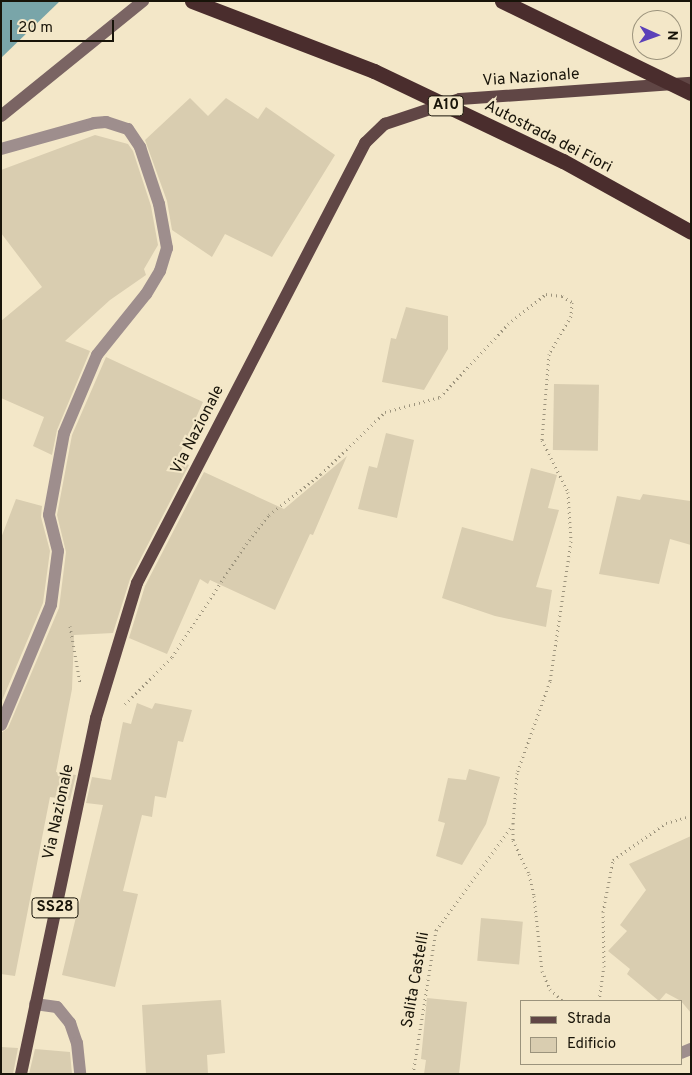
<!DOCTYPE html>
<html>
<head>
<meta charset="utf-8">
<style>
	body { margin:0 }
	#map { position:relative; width:692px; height:1075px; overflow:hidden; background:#f3e7c8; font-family:Overpass,sans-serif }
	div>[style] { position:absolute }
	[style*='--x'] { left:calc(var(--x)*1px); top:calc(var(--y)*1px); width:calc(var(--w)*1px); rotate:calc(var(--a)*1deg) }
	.water>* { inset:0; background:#79a5a9 }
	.building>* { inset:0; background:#d9cdb0; transform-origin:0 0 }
	.path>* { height:3px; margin-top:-1.5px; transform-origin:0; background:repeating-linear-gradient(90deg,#9e957e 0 1px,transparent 0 5px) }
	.minor>* { height:12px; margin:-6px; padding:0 6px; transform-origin:6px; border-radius:6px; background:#9e8e8d }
	.tertiary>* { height:12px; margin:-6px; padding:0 6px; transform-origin:6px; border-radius:6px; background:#9e8e8d }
	.secondary>* { height:12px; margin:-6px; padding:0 6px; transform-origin:6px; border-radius:6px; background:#7a6463 }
	.primary>* { height:12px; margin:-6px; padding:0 6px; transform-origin:6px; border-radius:6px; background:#604645 }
	.motorway-bridge>* { height:15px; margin:-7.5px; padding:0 7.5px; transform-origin:7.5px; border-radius:7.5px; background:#4a2d2d }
	span { translate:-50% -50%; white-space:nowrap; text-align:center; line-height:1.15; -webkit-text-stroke:4.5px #f3e7c8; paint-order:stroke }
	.shield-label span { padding:1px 4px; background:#f3e7c8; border:1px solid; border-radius:4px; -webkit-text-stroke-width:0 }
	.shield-label { font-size:15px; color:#181409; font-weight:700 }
	.street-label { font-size:16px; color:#181409 }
	.frame { position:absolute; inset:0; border:2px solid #181409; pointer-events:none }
	.legend { position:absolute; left:520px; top:1000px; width:162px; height:65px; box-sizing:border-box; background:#f3e7c8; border:1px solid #9b937c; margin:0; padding:6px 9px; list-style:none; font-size:15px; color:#181409 }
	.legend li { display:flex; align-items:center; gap:10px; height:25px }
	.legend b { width:25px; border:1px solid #9b937c }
	.north { position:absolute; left:632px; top:10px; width:50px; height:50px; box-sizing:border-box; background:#f3e7c8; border:1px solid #9b937c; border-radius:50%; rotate:92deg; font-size:14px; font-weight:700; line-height:20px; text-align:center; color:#181409 }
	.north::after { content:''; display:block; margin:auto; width:18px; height:22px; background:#5b41b9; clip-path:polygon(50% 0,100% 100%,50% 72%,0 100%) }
	.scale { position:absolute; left:10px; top:20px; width:104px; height:22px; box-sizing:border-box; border:2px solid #181409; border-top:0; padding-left:6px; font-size:15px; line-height:18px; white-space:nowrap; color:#181409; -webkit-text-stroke:4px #f3e7c8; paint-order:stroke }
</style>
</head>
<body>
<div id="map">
	<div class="water">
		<div style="clip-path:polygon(1px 1px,60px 1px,1px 58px)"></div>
	</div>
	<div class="building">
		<div style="clip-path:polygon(190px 98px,208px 116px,226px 98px,258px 119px,266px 107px,335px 155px,272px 257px,225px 234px,212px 257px,172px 230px,167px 201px,145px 140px)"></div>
		<div style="clip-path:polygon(95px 135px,128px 144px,133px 151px,151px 206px,158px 245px,144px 269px,146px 275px,110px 300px,65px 341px,90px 351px,57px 430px,52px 455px,33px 446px,44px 417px,1px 398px,1px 321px,42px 287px,1px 233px,1px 170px)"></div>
		<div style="clip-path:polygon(406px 307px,448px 316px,448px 349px,424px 390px,382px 382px,391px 338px,396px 339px)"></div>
		<div style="clip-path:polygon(106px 357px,203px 402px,177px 460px,189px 465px,130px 579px,113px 633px,74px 635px,72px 689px,56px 772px,76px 775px,70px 800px,50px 797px,15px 976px,1px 974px,1px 733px,8px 728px,59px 608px,66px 552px,57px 515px,72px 435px)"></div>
		<div style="left:554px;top:384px;width:45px;height:66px;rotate:1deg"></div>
		<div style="clip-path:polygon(386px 433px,414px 440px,397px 518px,358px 509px,369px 466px,377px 468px)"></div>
		<div style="clip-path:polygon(347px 456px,313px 535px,310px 534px,275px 610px,210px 580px,208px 584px,200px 579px,167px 654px,129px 638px,145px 586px,204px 472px,284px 509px)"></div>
		<div style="clip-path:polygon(531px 468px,557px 475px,548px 508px,559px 510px,536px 587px,552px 590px,546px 627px,495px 616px,442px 598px,462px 527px,513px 541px)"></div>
		<div style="clip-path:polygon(643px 494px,690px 501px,691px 545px,670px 539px,659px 584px,599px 574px,617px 496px,640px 500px)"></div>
		<div style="clip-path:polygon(16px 499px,42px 506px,41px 517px,50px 551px,43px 603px,1px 703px,1px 538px)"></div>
		<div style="clip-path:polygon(137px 703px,152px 709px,155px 703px,192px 710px,183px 742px,178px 741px,166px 798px,155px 796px,152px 817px,142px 815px,123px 891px,138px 894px,115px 987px,62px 975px,103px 805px,86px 803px,92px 777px,111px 780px,123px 722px,131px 724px)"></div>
		<div style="clip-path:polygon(469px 769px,500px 777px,486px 824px,462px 865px,436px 856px,445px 823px,438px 821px,448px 778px,466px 780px)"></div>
		<div style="clip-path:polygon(691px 836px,691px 1013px,681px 1001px,666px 993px,659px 1001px,627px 974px,630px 969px,608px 951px,627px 931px,620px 925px,646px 890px,629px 864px)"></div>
		<div style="left:481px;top:918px;width:42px;height:43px;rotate:5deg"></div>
		<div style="clip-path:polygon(427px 998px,467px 1002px,459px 1074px,424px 1074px,426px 1060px,421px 1059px)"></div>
		<div style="clip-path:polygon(221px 1000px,225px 1053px,207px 1055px,208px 1074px,146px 1074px,142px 1005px)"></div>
		<div style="clip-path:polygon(1px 1047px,18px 1048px,13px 1074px,1px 1074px)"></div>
		<div style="clip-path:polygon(35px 1049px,70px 1052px,72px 1074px,29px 1074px)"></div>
	</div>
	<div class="path">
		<div style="--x:70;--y:626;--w:58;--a:80"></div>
		<div style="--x:125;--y:704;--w:66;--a:-45"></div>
		<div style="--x:172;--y:657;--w:135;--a:-56.8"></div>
		<div style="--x:246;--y:544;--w:37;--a:-52"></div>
		<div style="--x:269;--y:515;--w:66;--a:-38.3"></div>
		<div style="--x:321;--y:474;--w:89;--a:-44.1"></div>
		<div style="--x:385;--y:412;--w:57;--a:-15.3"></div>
		<div style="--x:440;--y:397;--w:100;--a:-47"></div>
		<div style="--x:508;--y:324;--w:48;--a:-38.3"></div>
		<div style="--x:546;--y:294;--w:16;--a:7"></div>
		<div style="--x:562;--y:296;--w:12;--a:31"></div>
		<div style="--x:572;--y:302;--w:14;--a:94"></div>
		<div style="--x:571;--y:316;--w:44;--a:120.1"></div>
		<div style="--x:549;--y:354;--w:86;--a:94.7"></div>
		<div style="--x:542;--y:440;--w:58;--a:63.4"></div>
		<div style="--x:568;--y:492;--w:49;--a:86.5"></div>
		<div style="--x:571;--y:541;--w:142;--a:98.5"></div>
		<div style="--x:550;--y:681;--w:98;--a:109.7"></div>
		<div style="--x:517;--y:773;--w:51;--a:94.5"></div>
		<div style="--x:513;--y:824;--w:16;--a:90"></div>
		<div style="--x:513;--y:840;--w:38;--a:65"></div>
		<div style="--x:529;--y:874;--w:23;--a:77"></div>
		<div style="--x:534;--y:896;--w:75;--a:83.9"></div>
		<div style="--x:542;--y:971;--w:20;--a:66"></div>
		<div style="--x:550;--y:989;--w:18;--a:43"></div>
		<div style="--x:599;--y:1001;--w:34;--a:-82"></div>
		<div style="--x:604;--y:967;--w:55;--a:-91"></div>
		<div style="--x:603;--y:912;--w:53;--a:-79.1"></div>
		<div style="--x:613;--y:860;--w:65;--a:-34.9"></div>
		<div style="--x:666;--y:823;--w:26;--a:-16"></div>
		<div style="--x:413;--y:1074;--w:146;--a:-80.9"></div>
		<div style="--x:436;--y:930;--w:129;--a:-53.8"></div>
	</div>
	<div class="minor">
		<div style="--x:1;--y:149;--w:97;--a:-15.6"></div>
		<div style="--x:94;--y:123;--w:12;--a:-5"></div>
		<div style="--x:106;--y:122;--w:23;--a:18"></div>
		<div style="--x:128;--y:129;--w:22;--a:56"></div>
		<div style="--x:140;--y:147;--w:60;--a:71.6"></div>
		<div style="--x:159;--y:204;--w:45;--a:79.7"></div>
		<div style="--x:167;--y:248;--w:24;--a:107"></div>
		<div style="--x:160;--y:271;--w:27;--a:121"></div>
		<div style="--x:146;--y:294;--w:78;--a:128.8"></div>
		<div style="--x:97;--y:355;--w:85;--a:112.9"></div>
		<div style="--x:64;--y:433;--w:83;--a:100.4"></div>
		<div style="--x:49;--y:515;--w:37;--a:76"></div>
		<div style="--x:58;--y:551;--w:54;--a:97.4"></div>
		<div style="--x:51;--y:605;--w:130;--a:112.6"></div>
		<div style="--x:681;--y:1053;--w:11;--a:-22"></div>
	</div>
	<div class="tertiary">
		<div style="--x:35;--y:1004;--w:22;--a:8"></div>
		<div style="--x:57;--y:1007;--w:21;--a:51"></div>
		<div style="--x:70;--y:1023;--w:21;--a:71"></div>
		<div style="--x:77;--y:1043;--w:31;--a:84"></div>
	</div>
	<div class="secondary">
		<div style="--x:1;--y:116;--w:183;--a:-39"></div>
	</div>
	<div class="primary">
		<div style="--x:21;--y:1074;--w:364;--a:-78.1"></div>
		<div style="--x:96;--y:718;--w:141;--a:-73.1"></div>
		<div style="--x:137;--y:583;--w:496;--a:-62.6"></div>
		<div style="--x:365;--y:143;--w:28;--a:-44"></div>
		<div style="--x:385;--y:124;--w:79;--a:-18.4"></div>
		<div style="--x:460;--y:99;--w:232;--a:-4"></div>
	</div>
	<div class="motorway-bridge">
		<div style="--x:192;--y:1;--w:195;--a:21"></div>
		<div style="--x:374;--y:71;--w:209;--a:25.5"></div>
		<div style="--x:563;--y:161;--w:146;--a:29"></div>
		<div style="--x:502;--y:1;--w:210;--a:26"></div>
	</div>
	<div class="shield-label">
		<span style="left:446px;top:106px">A10</span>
		<span style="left:55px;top:908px">SS28</span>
	</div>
	<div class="street-label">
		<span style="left:531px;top:78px;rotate:-4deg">Via Nazionale</span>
		<span style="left:548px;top:137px;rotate:27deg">Autostrada dei Fiori</span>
		<span style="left:198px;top:430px;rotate:-63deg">Via Nazionale</span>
		<span style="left:59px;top:812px;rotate:-78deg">Via Nazionale</span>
		<span style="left:416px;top:980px;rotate:-80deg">Salita Castelli</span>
	</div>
	<div class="frame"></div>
	<ul class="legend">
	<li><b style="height:6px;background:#604645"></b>Strada</li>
	<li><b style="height:14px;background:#d9cdb0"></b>Edificio</li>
	</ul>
	<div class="north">N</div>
	<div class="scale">20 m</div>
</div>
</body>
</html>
